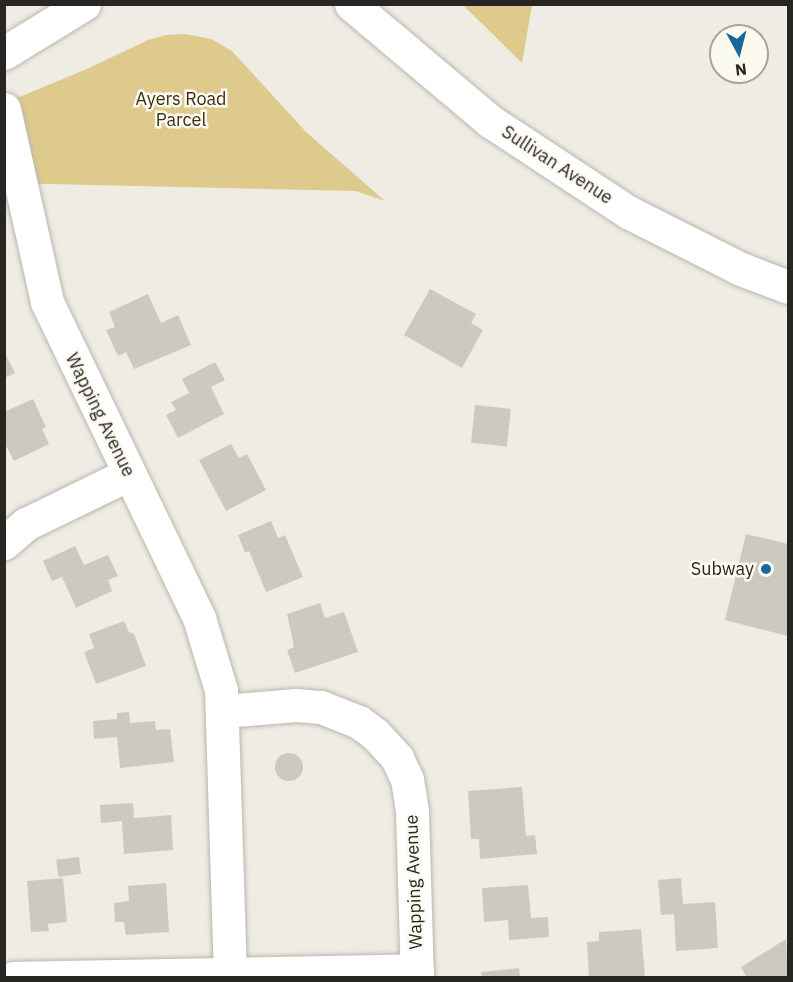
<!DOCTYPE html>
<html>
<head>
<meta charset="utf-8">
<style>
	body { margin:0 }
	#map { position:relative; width:793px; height:982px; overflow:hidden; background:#efece3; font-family:"IBM Plex Sans",sans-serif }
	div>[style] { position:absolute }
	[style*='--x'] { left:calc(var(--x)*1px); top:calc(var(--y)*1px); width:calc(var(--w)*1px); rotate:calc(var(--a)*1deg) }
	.green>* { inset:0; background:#dfca8d }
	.building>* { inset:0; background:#ccc9c1; transform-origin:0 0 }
	.round { border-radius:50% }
	.roads { filter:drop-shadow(0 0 2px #b9b6ae) drop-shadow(0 0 2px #b9b6ae) }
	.minor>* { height:33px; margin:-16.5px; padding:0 16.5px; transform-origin:16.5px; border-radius:16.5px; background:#fff }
	.major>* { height:33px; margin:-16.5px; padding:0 16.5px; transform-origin:16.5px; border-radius:16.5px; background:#fff }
	.dots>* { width:16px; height:16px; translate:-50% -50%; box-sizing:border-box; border:3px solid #fcf9f0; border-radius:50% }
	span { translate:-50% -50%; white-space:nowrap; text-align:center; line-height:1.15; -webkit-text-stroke:5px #fcf9f0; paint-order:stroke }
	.park-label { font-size:18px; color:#3a3012 }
	.street-label { font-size:18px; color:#272623 }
	.poi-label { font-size:18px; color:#272623 }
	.right { translate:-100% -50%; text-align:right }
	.frame { position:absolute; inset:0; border:6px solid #272623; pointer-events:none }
	.north { position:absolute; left:709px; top:24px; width:60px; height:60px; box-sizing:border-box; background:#fcf9f0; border:2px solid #a7a59e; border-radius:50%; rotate:173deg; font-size:16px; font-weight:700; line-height:24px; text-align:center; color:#272623 }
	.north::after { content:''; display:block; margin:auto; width:21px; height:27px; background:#14699a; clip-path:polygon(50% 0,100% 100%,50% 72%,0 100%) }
</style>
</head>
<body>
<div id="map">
	<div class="green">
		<div style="clip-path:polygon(463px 5px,532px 5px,522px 63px)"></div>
		<div style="clip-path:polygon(185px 34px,211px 39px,232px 51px,306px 132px,385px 201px,356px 191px,5px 183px,5px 103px,89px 68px,148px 40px,166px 35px)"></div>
	</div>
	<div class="building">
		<div style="clip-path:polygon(430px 289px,476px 314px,471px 323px,483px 330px,462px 368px,404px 335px)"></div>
		<div style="clip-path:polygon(148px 294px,161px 323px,178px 315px,191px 345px,134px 369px,126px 352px,118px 356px,106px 330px,115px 327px,109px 312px)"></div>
		<div style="clip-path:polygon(4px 351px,15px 373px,4px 378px)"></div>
		<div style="clip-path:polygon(215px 362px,225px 380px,211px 387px,224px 414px,178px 438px,166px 415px,176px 410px,171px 402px,189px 393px,182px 379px)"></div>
		<div style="clip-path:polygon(33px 399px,46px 427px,42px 429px,49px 444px,14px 461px,4px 442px,4px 412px)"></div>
		<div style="left:475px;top:405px;width:36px;height:38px;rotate:6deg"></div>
		<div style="clip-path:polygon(231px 444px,239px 458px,247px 454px,266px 490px,226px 511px,199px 460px)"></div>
		<div style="clip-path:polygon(271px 521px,278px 538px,285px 535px,303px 577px,266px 592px,249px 551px,245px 553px,238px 535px)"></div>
		<div style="clip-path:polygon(746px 534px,788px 544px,788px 636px,725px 620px)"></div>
		<div style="clip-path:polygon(75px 546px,84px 565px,108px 555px,118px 576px,108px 580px,112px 591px,76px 608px,62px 577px,52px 581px,43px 561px)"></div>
		<div style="clip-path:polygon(320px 603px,325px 618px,344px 612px,358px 652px,295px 673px,287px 650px,294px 647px,287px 614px)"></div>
		<div style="clip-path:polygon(124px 621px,129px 632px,134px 634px,146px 666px,96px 684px,84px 652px,94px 648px,89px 634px)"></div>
		<div style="clip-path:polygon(129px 712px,130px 723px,155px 721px,156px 730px,170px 729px,174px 762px,120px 768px,117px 737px,94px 739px,93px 721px,117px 719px,117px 713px)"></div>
		<div class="round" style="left:275px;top:753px;width:28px;height:28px"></div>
		<div style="clip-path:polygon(522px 787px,526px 836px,535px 835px,537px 854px,480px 859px,479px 839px,471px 839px,468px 791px)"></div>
		<div style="clip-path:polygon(133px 803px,134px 818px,171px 815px,173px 850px,124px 854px,122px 821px,101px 823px,100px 805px)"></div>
		<div style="left:79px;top:857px;width:17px;height:23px;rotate:83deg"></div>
		<div style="clip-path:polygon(63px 878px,67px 922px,48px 924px,49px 931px,31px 932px,27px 881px)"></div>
		<div style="clip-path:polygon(681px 878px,683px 904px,715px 902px,718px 948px,676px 951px,674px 914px,661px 915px,658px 880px)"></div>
		<div style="clip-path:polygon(166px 883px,169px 932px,126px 935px,124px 922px,115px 922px,114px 903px,129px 901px,128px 886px)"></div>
		<div style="clip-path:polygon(528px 885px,531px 918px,548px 917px,549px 937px,509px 940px,508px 920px,484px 922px,482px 888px)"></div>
		<div style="clip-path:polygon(641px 929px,645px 978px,589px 978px,587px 942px,599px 941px,599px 932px)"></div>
		<div style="clip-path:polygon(786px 939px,788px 978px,747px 978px,741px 967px)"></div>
		<div style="clip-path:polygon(519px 968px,520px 978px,482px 978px,481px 972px)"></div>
	</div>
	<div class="roads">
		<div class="minor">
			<div style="--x:4;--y:53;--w:94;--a:-31.5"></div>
			<div style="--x:4;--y:109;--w:198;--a:77.4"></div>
			<div style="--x:47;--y:302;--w:351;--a:64.3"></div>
			<div style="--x:199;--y:618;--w:75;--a:73"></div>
			<div style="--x:221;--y:690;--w:282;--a:88.2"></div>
			<div style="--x:4;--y:543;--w:29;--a:-41"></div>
			<div style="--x:26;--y:524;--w:114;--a:-25.9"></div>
			<div style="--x:223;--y:711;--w:73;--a:-4.7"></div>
			<div style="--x:296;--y:705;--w:25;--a:5"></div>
			<div style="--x:321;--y:707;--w:41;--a:21.5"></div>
			<div style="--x:359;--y:722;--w:20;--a:37"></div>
			<div style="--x:375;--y:734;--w:33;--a:47"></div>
			<div style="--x:397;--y:758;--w:23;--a:65"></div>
			<div style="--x:407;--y:779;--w:33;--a:81"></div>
			<div style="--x:412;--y:812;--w:166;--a:88.3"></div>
			<div style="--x:13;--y:978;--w:404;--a:-1.1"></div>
		</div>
		<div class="major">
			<div style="--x:351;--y:4;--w:182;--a:40.1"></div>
			<div style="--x:490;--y:121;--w:165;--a:33.4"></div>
			<div style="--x:628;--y:212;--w:127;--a:26.8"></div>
			<div style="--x:741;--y:269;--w:50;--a:21"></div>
		</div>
	</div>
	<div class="dots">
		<div style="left:766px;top:569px;background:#14699a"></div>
	</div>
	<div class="park-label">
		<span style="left:181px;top:110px">Ayers Road<br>Parcel</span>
	</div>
	<div class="street-label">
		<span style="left:557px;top:165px;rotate:33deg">Sullivan Avenue</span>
		<span style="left:100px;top:415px;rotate:64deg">Wapping Avenue</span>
		<span style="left:414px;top:882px;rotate:-92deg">Wapping Avenue</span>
	</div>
	<div class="poi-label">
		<span class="right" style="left:754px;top:569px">Subway</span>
	</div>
	<div class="frame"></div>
	<div class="north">N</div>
</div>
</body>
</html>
